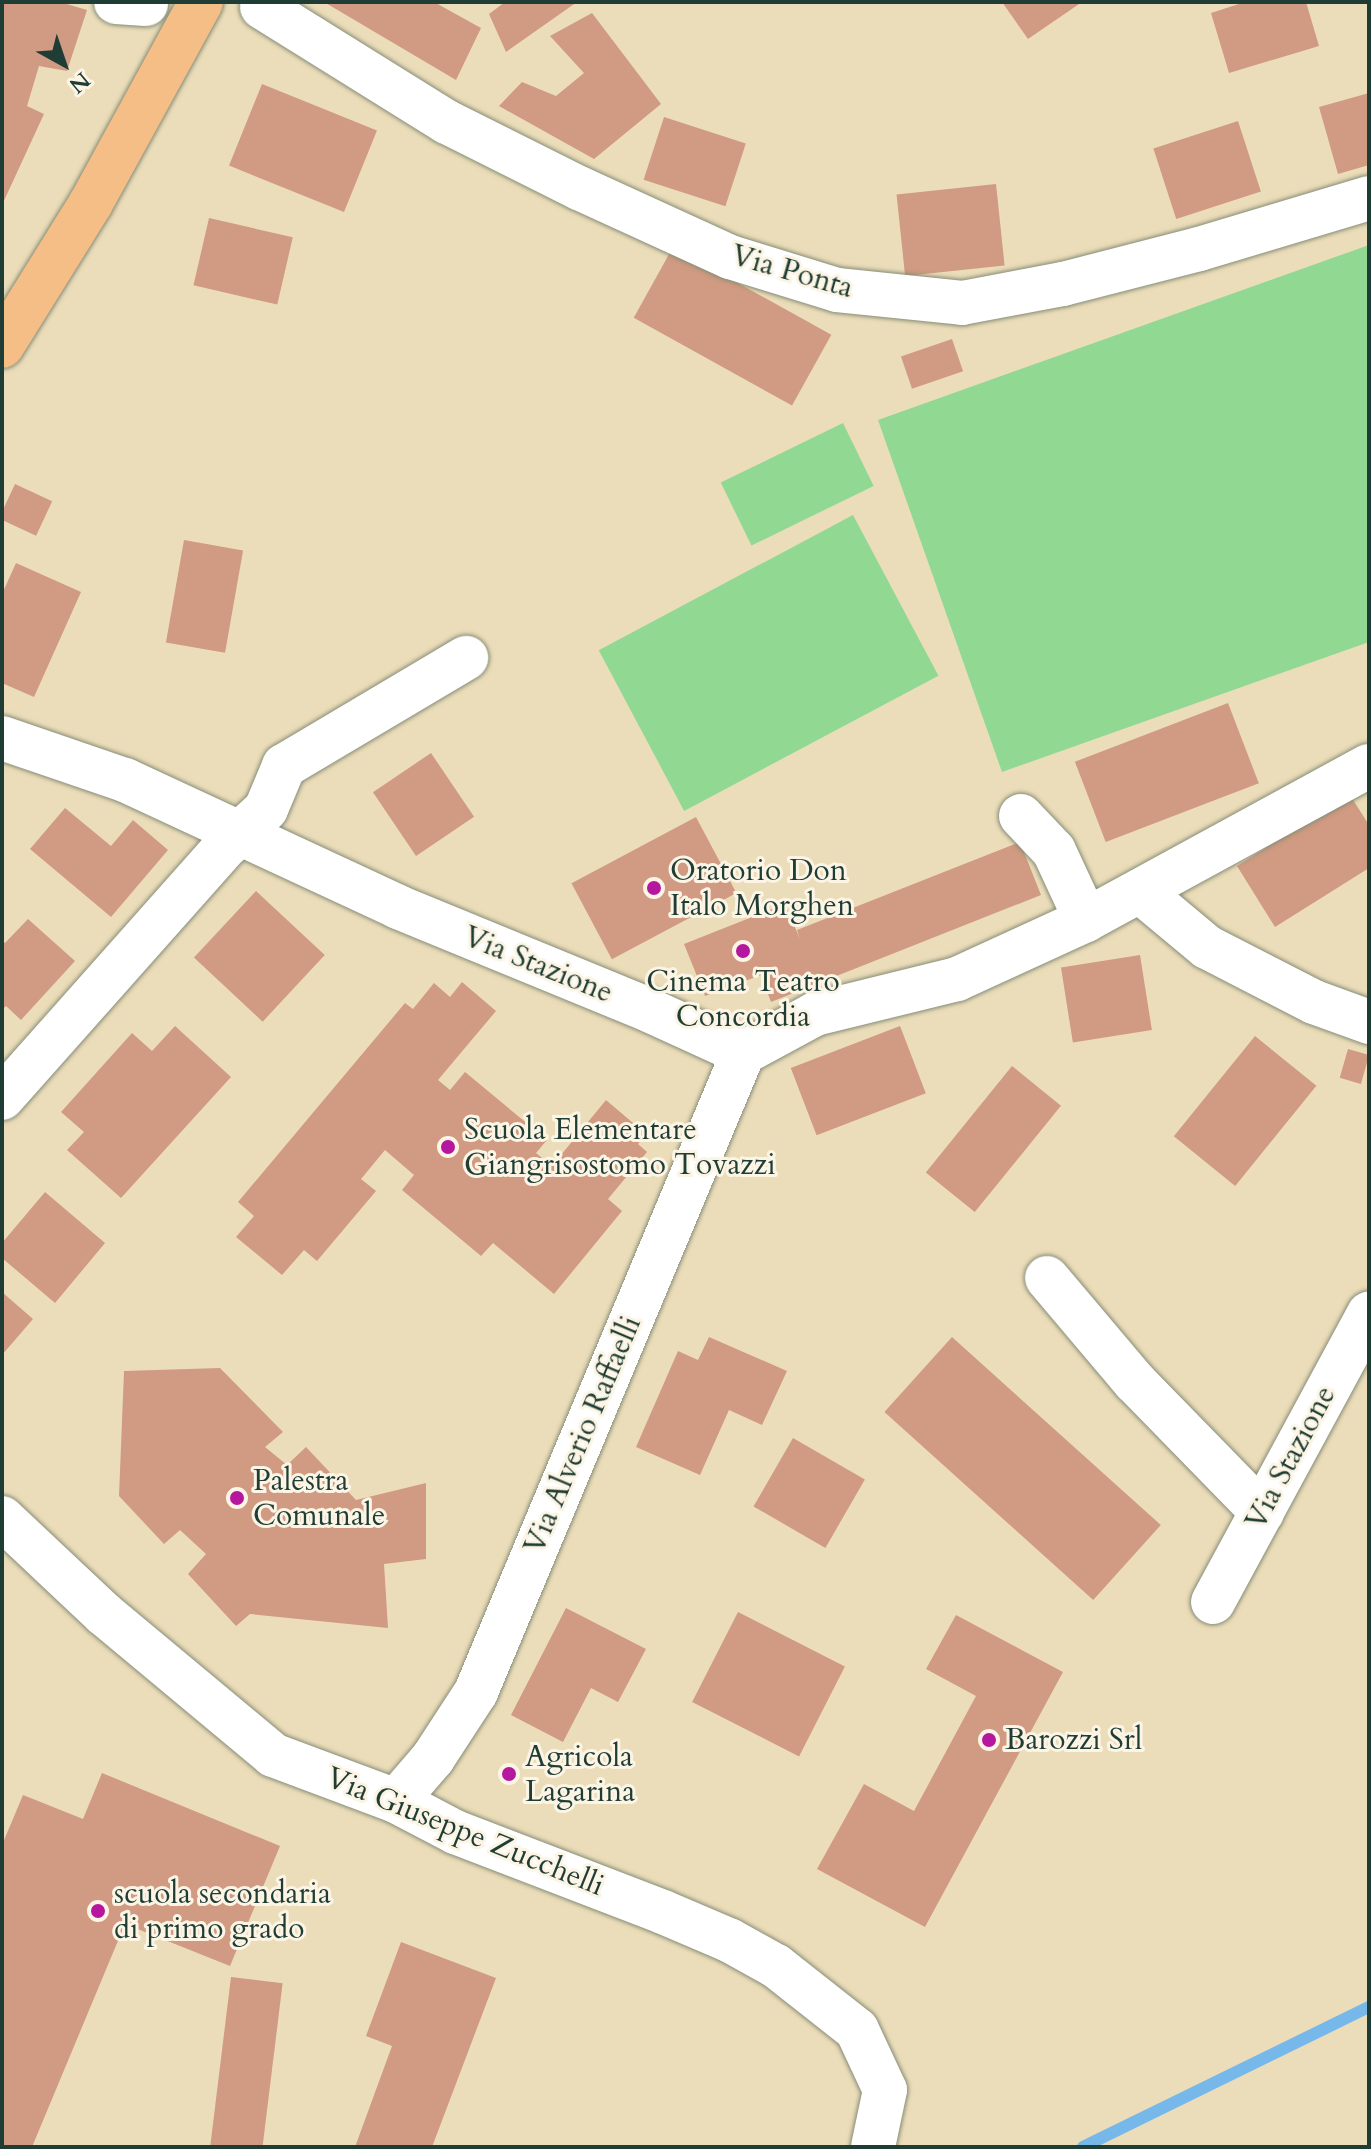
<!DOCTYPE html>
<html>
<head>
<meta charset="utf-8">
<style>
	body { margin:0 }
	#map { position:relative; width:1371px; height:2149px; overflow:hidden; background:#ecddba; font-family:Cardo,serif }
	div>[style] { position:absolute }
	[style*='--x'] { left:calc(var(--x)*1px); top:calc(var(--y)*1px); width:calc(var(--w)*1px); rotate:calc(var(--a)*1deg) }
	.green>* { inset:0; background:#91d892; transform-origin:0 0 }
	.stream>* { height:12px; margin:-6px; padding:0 6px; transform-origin:6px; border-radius:6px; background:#77b8eb }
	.building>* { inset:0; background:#d19a82; transform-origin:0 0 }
	.roads { filter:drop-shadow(0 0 2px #868d77) drop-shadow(0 0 2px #868d77) }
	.minor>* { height:44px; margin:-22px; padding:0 22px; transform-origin:22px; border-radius:22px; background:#fff }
	.major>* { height:44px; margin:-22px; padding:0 22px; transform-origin:22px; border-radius:22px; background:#f6be87 }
	.dots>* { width:22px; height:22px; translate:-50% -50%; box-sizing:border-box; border:4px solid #fcf5e5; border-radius:50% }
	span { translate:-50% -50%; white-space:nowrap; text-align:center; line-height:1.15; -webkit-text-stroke:6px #fcf5e5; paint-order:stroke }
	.street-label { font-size:30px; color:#1f3d34 }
	.poi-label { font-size:30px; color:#1f3d34 }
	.left { translate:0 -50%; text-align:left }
	.frame { position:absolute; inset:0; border:4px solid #1f3d34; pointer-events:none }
	.north { position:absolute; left:24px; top:24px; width:80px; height:80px; -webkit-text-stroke:6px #fcf5e5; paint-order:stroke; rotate:140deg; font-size:22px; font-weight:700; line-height:32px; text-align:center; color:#1f3d34 }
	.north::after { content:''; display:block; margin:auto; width:28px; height:36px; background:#1f3d34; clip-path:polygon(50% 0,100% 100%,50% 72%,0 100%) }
</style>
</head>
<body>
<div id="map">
	<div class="green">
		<div style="clip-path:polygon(1369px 245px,1369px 642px,1002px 772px,878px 420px)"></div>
		<div style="left:843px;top:423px;width:70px;height:136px;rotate:64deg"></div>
		<div style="left:853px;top:515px;width:182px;height:288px;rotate:62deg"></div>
	</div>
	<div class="stream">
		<div style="--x:1083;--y:2147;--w:318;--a:-26.1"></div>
	</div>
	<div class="building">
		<div style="clip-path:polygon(2px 2px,60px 2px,87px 10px,67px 71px,39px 66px,27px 106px,44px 114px,2px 205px)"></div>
		<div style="clip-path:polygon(324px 2px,434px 2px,481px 28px,456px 80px)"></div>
		<div style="clip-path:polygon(505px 2px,577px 2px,506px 52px,489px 14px)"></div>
		<div style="clip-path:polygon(1002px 2px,1082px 2px,1028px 39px)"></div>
		<div style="clip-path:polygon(1245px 2px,1306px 2px,1319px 46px,1229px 73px,1211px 13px)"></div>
		<div style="clip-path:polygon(592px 13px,661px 104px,594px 159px,499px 106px,522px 82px,556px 96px,584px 73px,550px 36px)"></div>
		<div style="left:262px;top:84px;width:124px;height:88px;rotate:22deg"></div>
		<div style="clip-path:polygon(1369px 93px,1369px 165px,1338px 174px,1319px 107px)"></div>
		<div style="left:664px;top:117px;width:86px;height:66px;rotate:18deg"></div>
		<div style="left:1238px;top:121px;width:74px;height:89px;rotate:72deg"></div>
		<div style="left:996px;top:184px;width:82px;height:100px;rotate:84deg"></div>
		<div style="left:209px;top:218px;width:86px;height:69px;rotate:13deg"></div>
		<div style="left:673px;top:247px;width:181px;height:81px;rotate:29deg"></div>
		<div style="left:952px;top:339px;width:34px;height:54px;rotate:71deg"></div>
		<div style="left:15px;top:484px;width:41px;height:38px;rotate:25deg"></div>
		<div style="left:184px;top:540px;width:60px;height:104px;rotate:10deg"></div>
		<div style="clip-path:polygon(16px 563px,81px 592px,34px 697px,2px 683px,2px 594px)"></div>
		<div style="left:1228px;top:703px;width:86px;height:164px;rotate:69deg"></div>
		<div style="left:431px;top:753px;width:77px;height:70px;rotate:56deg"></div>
		<div style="clip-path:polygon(1350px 795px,1369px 825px,1369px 868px,1275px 927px,1237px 866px)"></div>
		<div style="clip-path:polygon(65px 808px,111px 846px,133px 820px,168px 850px,111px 917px,30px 849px)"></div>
		<div style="left:696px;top:817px;width:86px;height:141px;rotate:62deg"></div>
		<div style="clip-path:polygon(1020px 842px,1041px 895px,771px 1002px,761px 975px,705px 996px,684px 944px,785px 904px,800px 939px,797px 930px)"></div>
		<div style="left:256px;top:891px;width:94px;height:91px;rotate:43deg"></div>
		<div style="clip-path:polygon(28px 919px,75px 961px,21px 1020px,6px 1006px,2px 1010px,2px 940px,5px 943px)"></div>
		<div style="left:1140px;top:955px;width:76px;height:80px;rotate:81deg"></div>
		<div style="clip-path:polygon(462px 982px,496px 1011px,438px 1080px,450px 1090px,465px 1072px,547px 1140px,536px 1153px,552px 1166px,606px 1100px,646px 1134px,638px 1144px,647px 1152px,608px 1199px,622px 1211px,554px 1294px,493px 1243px,481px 1256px,402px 1190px,414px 1175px,385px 1150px,361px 1179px,376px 1191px,317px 1261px,304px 1250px,282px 1275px,236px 1237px,254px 1216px,238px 1202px,405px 1003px,413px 1009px,434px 983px,450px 997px)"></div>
		<div style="clip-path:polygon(175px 1026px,231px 1077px,121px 1198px,67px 1150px,84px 1132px,61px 1112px,132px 1033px,152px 1051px)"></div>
		<div style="left:900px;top:1026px;width:72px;height:117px;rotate:69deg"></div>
		<div style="left:1255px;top:1036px;width:79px;height:129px;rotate:39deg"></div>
		<div style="left:1348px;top:1049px;width:22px;height:30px;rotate:16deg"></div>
		<div style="left:1012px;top:1066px;width:63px;height:137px;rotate:39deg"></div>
		<div style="clip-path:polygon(45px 1192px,105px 1243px,55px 1303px,2px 1258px,2px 1243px)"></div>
		<div style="clip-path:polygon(2px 1292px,33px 1319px,2px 1355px)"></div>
		<div style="clip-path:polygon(709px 1337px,787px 1371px,762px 1425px,729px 1410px,700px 1475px,636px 1447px,678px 1351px,698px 1360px)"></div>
		<div style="left:952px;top:1337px;width:281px;height:101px;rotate:42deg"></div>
		<div style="clip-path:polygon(220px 1368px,283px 1432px,265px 1447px,287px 1465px,306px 1447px,356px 1500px,426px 1483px,426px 1559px,384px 1564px,388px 1628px,250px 1614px,236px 1626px,188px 1574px,206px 1554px,180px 1530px,164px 1544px,119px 1496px,124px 1371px)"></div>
		<div style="left:793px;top:1438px;width:83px;height:79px;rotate:30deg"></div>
		<div style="clip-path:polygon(566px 1608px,646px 1649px,618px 1702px,591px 1688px,563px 1742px,511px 1715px)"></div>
		<div style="left:738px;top:1612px;width:120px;height:101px;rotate:27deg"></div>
		<div style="clip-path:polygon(956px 1615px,1063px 1672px,925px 1927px,817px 1869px,864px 1784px,914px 1811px,976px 1696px,926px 1669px)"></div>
		<div style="clip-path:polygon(102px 1773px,280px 1846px,230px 1966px,125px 1924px,32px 2147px,2px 2147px,2px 1845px,23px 1795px,83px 1819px)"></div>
		<div style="clip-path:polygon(401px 1942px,496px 1978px,432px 2147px,355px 2147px,392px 2046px,366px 2036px)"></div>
		<div style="left:231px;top:1977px;width:52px;height:171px;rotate:7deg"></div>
	</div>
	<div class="roads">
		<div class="minor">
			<div style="--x:116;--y:2;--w:30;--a:4"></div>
			<div style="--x:262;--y:7;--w:218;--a:31.9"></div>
			<div style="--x:447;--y:122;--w:148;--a:26.6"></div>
			<div style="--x:579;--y:188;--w:166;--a:24.6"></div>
			<div style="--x:730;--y:257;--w:112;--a:17.1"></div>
			<div style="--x:837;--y:290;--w:126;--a:5.9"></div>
			<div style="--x:962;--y:303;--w:103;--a:-10.7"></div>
			<div style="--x:1063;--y:284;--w:140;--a:-14.4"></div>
			<div style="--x:1199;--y:249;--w:177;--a:-16.7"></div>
			<div style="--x:2;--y:738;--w:130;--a:18.9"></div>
			<div style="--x:125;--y:780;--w:301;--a:24.9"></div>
			<div style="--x:398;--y:907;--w:274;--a:22.3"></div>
			<div style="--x:651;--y:1011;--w:101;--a:24.5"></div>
			<div style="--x:1021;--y:816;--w:48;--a:46.7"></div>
			<div style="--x:1054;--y:851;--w:76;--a:65.1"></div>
			<div style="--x:1141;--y:892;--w:86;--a:39.8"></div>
			<div style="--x:1207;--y:947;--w:120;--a:27.2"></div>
			<div style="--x:1314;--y:1002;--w:59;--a:20"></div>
			<div style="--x:743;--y:1053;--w:82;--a:-28.4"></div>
			<div style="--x:815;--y:1014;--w:146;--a:-13.8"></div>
			<div style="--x:957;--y:979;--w:142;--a:-24.6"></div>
			<div style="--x:1086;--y:920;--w:322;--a:-28.6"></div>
			<div style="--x:2;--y:1098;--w:339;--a:-48.4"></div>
			<div style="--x:227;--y:845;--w:53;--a:-42.7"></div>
			<div style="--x:266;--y:809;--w:47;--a:-67.3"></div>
			<div style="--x:284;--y:766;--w:212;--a:-30.7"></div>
			<div style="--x:1047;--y:1278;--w:136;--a:49.8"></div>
			<div style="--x:1135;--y:1382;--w:182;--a:45.7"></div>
			<div style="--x:2;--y:1518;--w:140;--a:43.3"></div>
			<div style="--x:104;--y:1614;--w:220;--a:39.8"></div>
			<div style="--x:273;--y:1755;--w:131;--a:20.5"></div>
			<div style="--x:396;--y:1801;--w:67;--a:27.7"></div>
			<div style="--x:455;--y:1832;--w:223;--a:21"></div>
			<div style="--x:663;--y:1912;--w:72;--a:23"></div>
			<div style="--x:729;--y:1940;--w:54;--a:29"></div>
			<div style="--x:776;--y:1966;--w:103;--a:38.3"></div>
			<div style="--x:857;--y:2030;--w:66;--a:65"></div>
			<div style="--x:885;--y:2090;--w:58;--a:101.9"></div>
			<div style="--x:1213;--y:1602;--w:328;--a:-61.6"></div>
			<div style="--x:396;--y:1801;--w:57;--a:-49.3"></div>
			<div style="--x:433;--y:1758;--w:79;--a:-56.9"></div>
			<div style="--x:476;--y:1692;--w:693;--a:-67.32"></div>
		</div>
		<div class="major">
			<div style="--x:2;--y:346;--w:168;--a:-58.1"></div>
			<div style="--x:91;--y:203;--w:229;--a:-61.3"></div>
		</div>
	</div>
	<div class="dots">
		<div style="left:654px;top:888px;background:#b5179e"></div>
		<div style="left:743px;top:951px;background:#b5179e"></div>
		<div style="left:448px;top:1147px;background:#b5179e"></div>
		<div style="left:237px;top:1498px;background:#b5179e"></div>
		<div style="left:989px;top:1740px;background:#b5179e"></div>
		<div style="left:509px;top:1774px;background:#b5179e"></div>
		<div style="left:98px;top:1911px;background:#b5179e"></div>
	</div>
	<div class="street-label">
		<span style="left:792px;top:272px;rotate:16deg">Via Ponta</span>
		<span style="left:538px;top:965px;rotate:22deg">Via Stazione</span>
		<span style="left:583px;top:1435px;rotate:-67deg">Via Alverio Raffaelli</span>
		<span style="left:1291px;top:1458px;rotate:-62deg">Via Stazione</span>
		<span style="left:465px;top:1832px;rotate:22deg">Via Giuseppe Zucchelli</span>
	</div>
	<div class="poi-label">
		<span class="left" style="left:670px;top:888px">Oratorio Don<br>Italo Morghen</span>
		<span style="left:743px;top:999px">Cinema Teatro<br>Concordia</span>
		<span class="left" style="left:464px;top:1147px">Scuola Elementare<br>Giangrisostomo Tovazzi</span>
		<span class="left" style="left:253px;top:1498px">Palestra<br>Comunale</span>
		<span class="left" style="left:1005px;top:1740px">Barozzi Srl</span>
		<span class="left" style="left:525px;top:1774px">Agricola<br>Lagarina</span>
		<span class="left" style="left:114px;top:1911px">scuola secondaria<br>di primo grado</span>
	</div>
	<div class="frame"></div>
	<div class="north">N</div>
</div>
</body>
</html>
